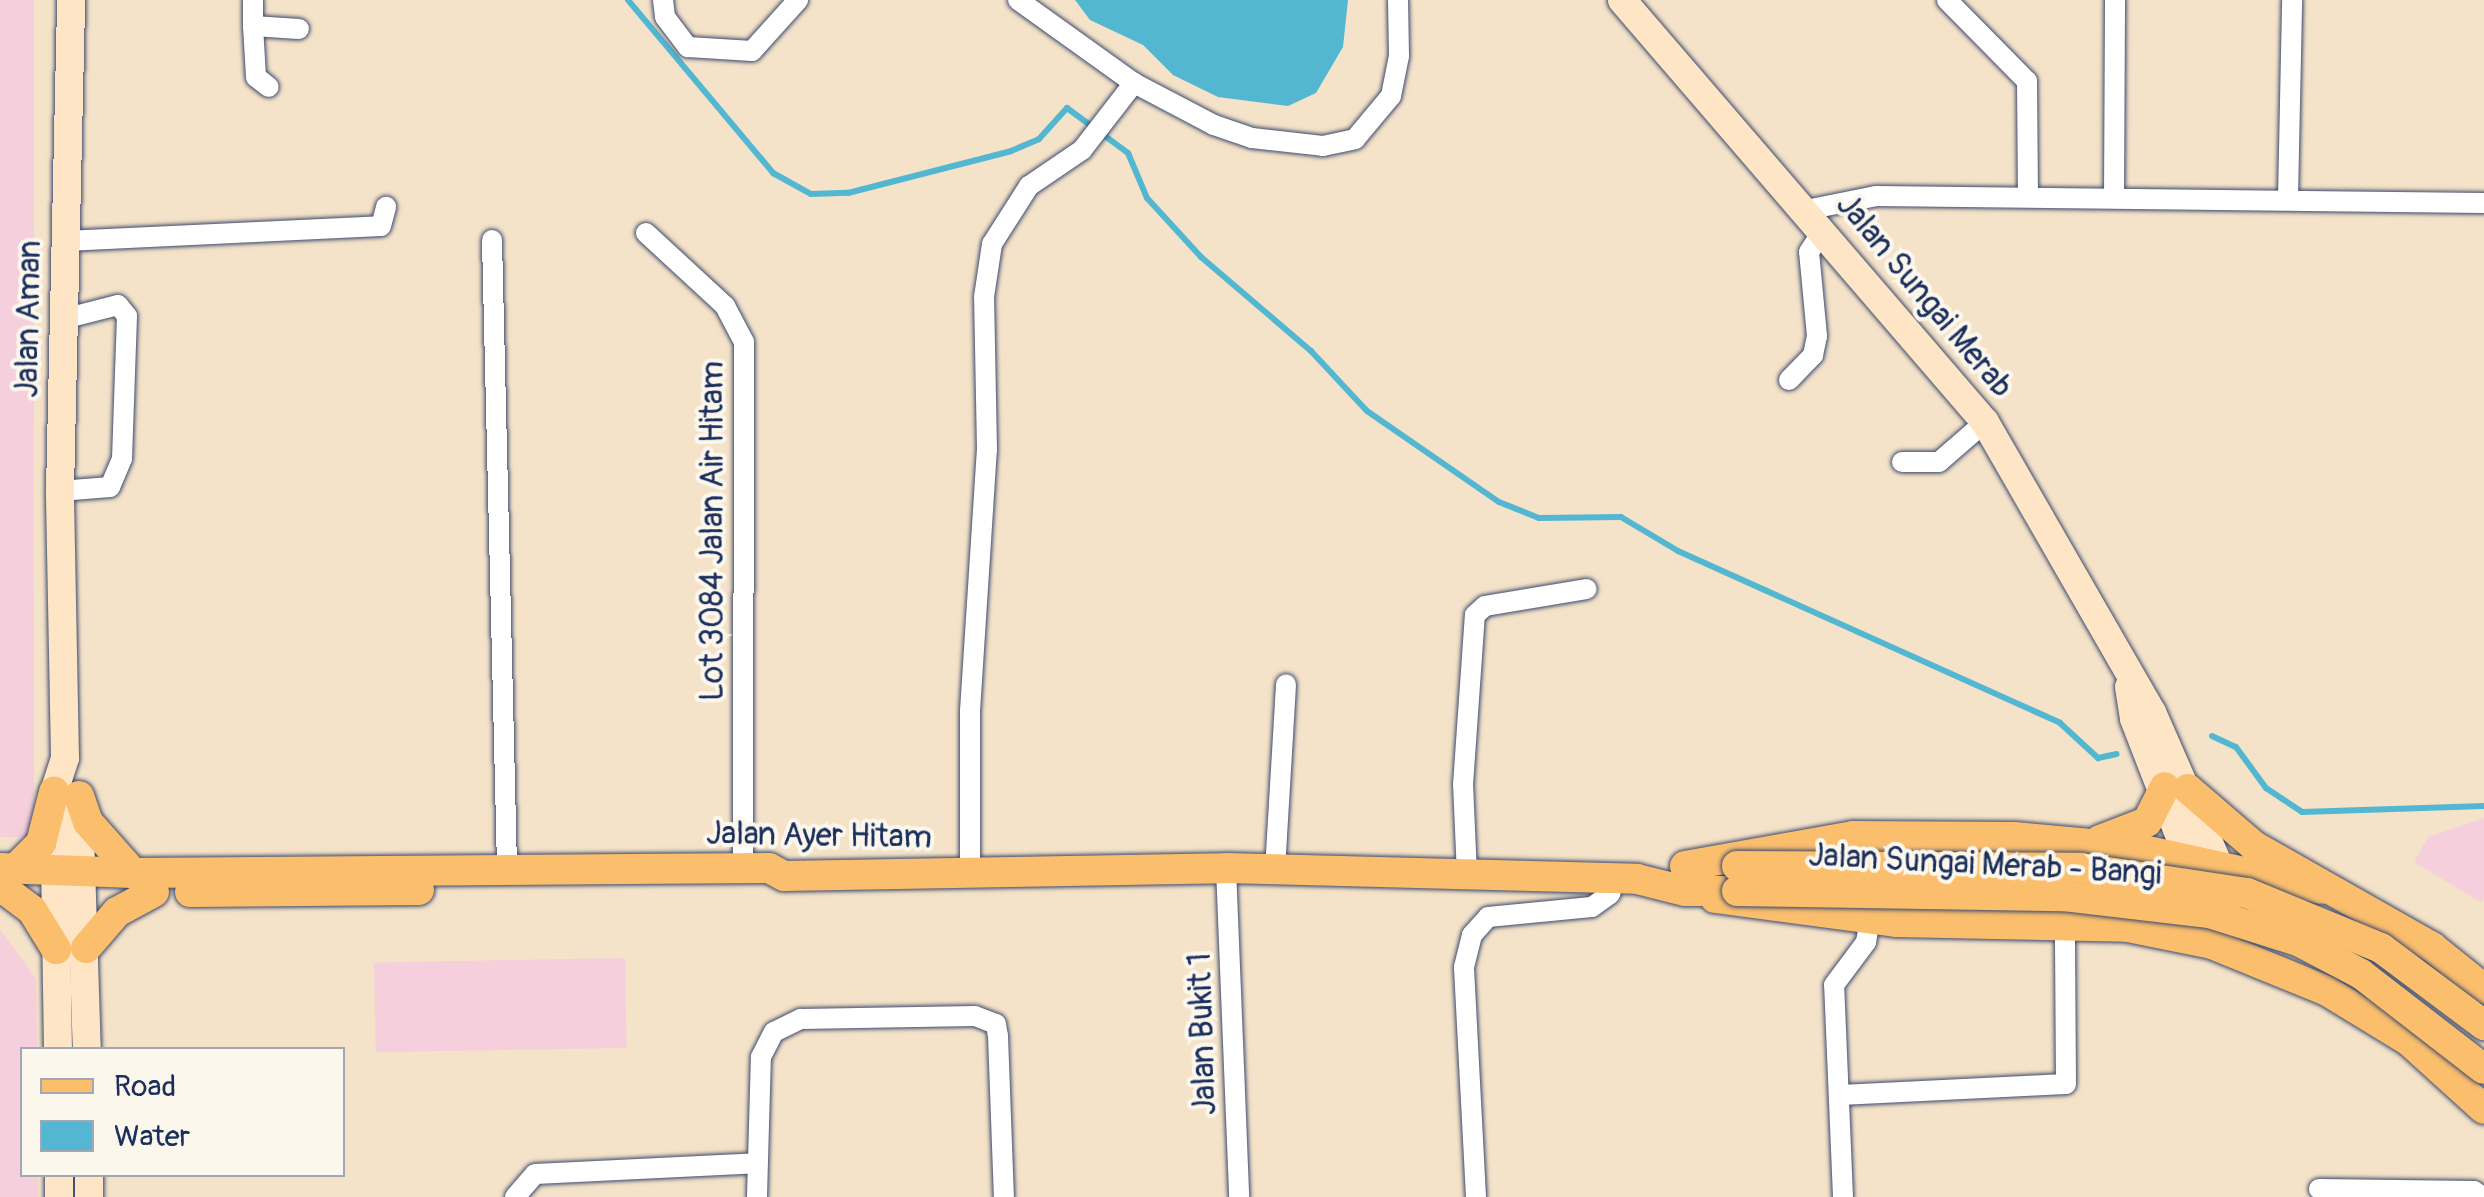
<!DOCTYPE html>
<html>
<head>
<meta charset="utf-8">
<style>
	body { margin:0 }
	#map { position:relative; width:2484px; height:1197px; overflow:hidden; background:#f5e3c9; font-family:Pangolin,sans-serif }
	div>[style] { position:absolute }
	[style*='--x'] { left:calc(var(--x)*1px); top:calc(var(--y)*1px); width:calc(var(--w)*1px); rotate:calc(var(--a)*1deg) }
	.built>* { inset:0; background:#f5cfdb; transform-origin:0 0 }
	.water>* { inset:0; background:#53b7d1 }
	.stream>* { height:6px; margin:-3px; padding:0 3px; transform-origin:3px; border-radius:3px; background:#53b7d1 }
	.roads { filter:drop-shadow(0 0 2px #3c4a6e) drop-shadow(0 0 2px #3c4a6e) }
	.street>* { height:20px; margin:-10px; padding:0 10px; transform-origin:10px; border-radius:10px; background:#fff }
	.secondary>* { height:28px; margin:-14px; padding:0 14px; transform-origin:14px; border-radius:14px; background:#fde5c5 }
	.primary>* { height:30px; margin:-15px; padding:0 15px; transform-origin:15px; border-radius:15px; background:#fabe6d }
	.bridges { filter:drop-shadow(0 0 2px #3c4a6e) drop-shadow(0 0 2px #3c4a6e) }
	.primary-bridge>* { height:30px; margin:-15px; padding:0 15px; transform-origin:15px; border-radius:15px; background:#fabe6d }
	span { translate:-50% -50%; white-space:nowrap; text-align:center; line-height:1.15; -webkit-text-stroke:8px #fbf7ec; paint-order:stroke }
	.street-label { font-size:32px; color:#1b2f5e }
	.legend { position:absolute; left:20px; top:1047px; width:325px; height:130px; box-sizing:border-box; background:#fbf7ec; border:2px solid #a1a7b3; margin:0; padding:12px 18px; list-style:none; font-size:30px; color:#1b2f5e }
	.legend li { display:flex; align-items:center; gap:20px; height:50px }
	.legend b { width:50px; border:2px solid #a1a7b3 }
</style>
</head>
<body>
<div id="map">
	<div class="built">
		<div style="left:0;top:0;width:34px;height:837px"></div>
		<div style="clip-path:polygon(2484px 818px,2484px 898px,2482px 903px,2414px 862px,2428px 837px)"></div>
		<div style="clip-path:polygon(0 929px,36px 979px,37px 1049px,22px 1050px,22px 1174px,38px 1175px,38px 1197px,0 1197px)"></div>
		<div style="left:625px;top:958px;width:90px;height:251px;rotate:89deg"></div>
	</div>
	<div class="water">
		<div style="clip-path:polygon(1075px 0,1348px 0,1343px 47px,1316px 93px,1288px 106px,1218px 97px,1173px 75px,1143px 45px,1090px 20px)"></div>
	</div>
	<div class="stream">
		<div style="--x:628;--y:0;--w:226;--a:50"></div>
		<div style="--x:773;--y:173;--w:43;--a:28.9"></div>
		<div style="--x:811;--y:194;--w:37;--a:-2"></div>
		<div style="--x:848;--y:193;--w:168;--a:-14.4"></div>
		<div style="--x:1011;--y:151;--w:30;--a:-23"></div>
		<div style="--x:1039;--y:139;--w:42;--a:-47.9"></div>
		<div style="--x:1067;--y:108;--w:76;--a:36.4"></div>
		<div style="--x:1128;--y:153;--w:49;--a:67.1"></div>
		<div style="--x:1147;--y:198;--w:80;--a:47.5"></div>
		<div style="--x:1201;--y:257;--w:145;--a:40.5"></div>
		<div style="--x:1311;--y:351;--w:82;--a:47"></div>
		<div style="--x:1367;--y:411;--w:160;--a:34.6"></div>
		<div style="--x:1499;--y:502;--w:43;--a:21.8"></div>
		<div style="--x:1539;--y:518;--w:82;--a:-0.7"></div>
		<div style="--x:1621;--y:517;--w:66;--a:30.8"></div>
		<div style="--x:1678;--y:551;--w:419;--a:24.2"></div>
		<div style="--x:2060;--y:723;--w:52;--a:42.6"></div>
		<div style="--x:2098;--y:758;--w:19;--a:-12"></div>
		<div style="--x:2212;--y:736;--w:26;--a:25"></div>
		<div style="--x:2236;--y:747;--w:51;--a:53.8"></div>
		<div style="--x:2266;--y:788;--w:43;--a:33.7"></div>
		<div style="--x:2302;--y:812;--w:182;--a:-1.9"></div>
	</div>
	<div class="roads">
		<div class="street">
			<div style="--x:253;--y:0;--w:26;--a:90"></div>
			<div style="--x:253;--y:26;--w:46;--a:3.7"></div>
			<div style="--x:663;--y:0;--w:17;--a:83"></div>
			<div style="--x:665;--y:17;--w:38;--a:53"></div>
			<div style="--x:688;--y:47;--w:64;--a:3.6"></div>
			<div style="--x:752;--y:51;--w:69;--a:-48"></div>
			<div style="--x:1018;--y:0;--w:143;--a:35.6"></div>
			<div style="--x:1134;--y:83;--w:90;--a:27.7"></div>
			<div style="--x:1214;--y:125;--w:40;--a:18.9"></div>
			<div style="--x:1252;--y:138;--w:71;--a:6.4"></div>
			<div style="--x:1323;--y:146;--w:33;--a:-12"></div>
			<div style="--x:1355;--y:139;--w:56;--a:-50.1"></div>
			<div style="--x:1391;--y:96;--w:41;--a:-78.7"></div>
			<div style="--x:1399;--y:56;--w:56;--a:-91"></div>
			<div style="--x:1947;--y:0;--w:114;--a:45.4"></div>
			<div style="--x:2027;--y:81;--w:116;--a:89.5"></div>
			<div style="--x:253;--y:26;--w:51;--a:86.6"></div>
			<div style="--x:256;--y:77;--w:16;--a:38"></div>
			<div style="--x:2114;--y:197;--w:197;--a:-89.7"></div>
			<div style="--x:2288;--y:198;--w:198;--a:-88.8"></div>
			<div style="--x:1806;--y:210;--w:71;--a:-11.3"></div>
			<div style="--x:1876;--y:196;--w:608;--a:0.66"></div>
			<div style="--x:646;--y:233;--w:108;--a:42.7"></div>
			<div style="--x:725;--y:306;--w:41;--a:62.2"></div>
			<div style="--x:744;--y:342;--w:527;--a:90.11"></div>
			<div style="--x:492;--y:240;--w:628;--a:88.63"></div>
			<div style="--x:65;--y:241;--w:316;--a:-2.7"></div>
			<div style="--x:381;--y:226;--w:20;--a:-75"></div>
			<div style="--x:1789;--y:380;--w:35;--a:-46"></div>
			<div style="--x:1813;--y:355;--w:19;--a:-78"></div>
			<div style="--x:1817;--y:336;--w:84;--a:-95.4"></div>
			<div style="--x:1809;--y:252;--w:27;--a:-57"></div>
			<div style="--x:1902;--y:462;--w:37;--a:0"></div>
			<div style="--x:1939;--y:462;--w:61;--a:-41"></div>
			<div style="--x:60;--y:491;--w:50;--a:-4.6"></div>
			<div style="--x:110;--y:487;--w:30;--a:-67"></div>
			<div style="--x:122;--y:459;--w:143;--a:-88"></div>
			<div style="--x:127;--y:316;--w:14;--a:-129"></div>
			<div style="--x:118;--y:305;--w:53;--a:165.7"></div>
			<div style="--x:1226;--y:868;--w:329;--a:87.7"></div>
			<div style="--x:1275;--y:870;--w:186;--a:-86.6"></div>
			<div style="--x:970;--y:873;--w:162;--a:-90"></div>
			<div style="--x:970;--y:711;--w:262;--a:-86.3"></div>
			<div style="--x:987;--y:450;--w:153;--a:-91.1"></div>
			<div style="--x:984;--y:297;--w:54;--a:-81.4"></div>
			<div style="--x:992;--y:244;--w:69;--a:-57.5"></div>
			<div style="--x:1029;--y:186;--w:64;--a:-34.2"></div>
			<div style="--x:1082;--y:150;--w:85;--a:-52.2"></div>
			<div style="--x:1467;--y:875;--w:90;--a:-92.5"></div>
			<div style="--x:1463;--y:785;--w:170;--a:-86"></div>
			<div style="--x:1475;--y:615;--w:13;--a:-42"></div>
			<div style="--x:1485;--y:606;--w:103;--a:-9.5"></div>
			<div style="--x:1840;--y:1095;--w:226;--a:-2.8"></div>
			<div style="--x:2066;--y:1084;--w:157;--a:-90.4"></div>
			<div style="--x:2319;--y:1189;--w:155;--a:0.7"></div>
			<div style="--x:2474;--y:1191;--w:11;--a:34"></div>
			<div style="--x:515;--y:1197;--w:30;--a:-49"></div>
			<div style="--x:535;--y:1174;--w:222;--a:-2.8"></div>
			<div style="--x:757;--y:1197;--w:140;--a:-88.4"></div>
			<div style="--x:761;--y:1057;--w:28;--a:-63"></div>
			<div style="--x:774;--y:1032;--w:30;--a:-26"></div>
			<div style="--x:801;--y:1019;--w:174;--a:-1"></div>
			<div style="--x:975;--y:1016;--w:22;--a:21"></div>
			<div style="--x:996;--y:1024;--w:12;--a:81"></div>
			<div style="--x:998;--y:1036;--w:161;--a:87.9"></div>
			<div style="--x:1476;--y:1197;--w:230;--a:-93"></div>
			<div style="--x:1464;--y:967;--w:33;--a:-76"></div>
			<div style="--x:1472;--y:935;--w:24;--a:-48"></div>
			<div style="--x:1488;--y:917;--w:104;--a:-5.5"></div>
			<div style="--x:1592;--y:907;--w:22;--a:-36"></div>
			<div style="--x:1610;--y:894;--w:16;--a:-72"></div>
			<div style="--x:1843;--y:1197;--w:212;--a:-92.4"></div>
			<div style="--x:1834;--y:985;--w:54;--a:-53.3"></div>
			<div style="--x:1866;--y:942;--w:23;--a:-80"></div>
		</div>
		<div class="secondary">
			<div style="--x:1622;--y:0;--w:557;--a:49.3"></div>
			<div style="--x:1985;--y:422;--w:335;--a:60.1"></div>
			<div style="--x:2152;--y:712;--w:167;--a:66.4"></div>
			<div style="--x:2219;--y:865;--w:20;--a:87"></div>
			<div style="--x:2129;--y:687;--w:32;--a:81"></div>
			<div style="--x:2134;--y:719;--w:168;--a:68.8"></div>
			<div style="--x:79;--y:802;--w:248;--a:88.2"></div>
			<div style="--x:58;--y:1050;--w:258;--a:-90.9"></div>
			<div style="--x:54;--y:792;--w:36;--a:-72"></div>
			<div style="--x:65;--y:758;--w:267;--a:-91.1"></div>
			<div style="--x:60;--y:491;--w:491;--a:-88.7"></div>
			<div style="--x:59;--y:1174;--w:23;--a:90"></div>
			<div style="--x:89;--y:1174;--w:23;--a:90"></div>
		</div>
		<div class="primary">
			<div style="--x:2188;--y:789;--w:87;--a:40.8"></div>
			<div style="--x:2254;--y:846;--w:205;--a:29.6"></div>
			<div style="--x:2432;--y:947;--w:67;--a:38.9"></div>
			<div style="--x:79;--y:796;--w:28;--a:71"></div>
			<div style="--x:88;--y:822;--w:68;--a:48.6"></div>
			<div style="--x:2100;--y:840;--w:50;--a:-21"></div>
			<div style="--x:2147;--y:822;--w:39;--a:-63"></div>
			<div style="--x:1685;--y:866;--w:171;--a:-10.1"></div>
			<div style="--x:1853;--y:836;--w:161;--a:0.4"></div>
			<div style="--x:2014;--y:837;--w:121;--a:5.2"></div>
			<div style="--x:2135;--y:848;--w:191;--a:12.4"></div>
			<div style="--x:0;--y:868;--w:133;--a:2.2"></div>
			<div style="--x:133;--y:873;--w:636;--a:-0.45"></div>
			<div style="--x:769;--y:868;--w:17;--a:28"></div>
			<div style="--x:784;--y:876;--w:442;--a:-1"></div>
			<div style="--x:1226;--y:868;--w:411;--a:1.5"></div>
			<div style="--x:1637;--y:879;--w:49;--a:14"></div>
			<div style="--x:1685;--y:891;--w:52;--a:0"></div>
			<div style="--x:15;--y:869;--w:37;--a:-45"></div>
			<div style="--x:41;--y:843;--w:53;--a:-75.7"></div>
			<div style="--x:0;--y:886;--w:40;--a:37"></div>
			<div style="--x:32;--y:910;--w:46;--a:58.4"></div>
			<div style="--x:190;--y:892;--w:229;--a:-0.5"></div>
			<div style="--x:1715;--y:898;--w:184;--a:7.5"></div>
			<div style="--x:1897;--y:922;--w:231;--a:1.2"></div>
			<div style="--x:2128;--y:927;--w:86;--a:11.4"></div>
			<div style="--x:2212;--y:944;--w:124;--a:22.2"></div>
			<div style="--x:2327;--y:991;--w:96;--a:31.4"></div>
			<div style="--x:2409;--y:1041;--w:101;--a:42.2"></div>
			<div style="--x:86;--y:948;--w:48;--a:-49.3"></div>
			<div style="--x:117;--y:912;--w:42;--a:-28.4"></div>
		</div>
	</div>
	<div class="bridges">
		<div class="primary-bridge">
			<div style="--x:1737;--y:866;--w:344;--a:0.3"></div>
			<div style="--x:2081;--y:868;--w:168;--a:8.6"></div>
			<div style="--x:2247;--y:893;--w:145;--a:22.3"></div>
			<div style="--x:2381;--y:948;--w:129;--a:36.8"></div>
			<div style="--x:1737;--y:891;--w:327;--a:0.9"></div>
			<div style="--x:2064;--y:896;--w:146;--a:6.7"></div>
			<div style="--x:2209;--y:913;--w:93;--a:17.5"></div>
			<div style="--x:2298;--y:941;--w:71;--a:27.6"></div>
			<div style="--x:2361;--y:974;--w:155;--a:37.7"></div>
		</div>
	</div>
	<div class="street-label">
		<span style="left:1924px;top:296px;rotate:50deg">Jalan Sungai Merab</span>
		<span style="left:29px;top:319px;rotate:-89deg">Jalan Aman</span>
		<span style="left:713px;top:531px;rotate:-90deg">Lot 3084 Jalan Air Hitam</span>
		<span style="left:819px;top:836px;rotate:1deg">Jalan Ayer Hitam</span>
		<span style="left:1985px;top:865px;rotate:3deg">Jalan Sungai Merab - Bangi</span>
		<span style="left:1203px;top:1034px;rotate:-92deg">Jalan Bukit 1</span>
	</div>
	<ul class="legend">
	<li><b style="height:12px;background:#fabe6d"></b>Road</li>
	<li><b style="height:28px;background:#53b7d1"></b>Water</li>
	</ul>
</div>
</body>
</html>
